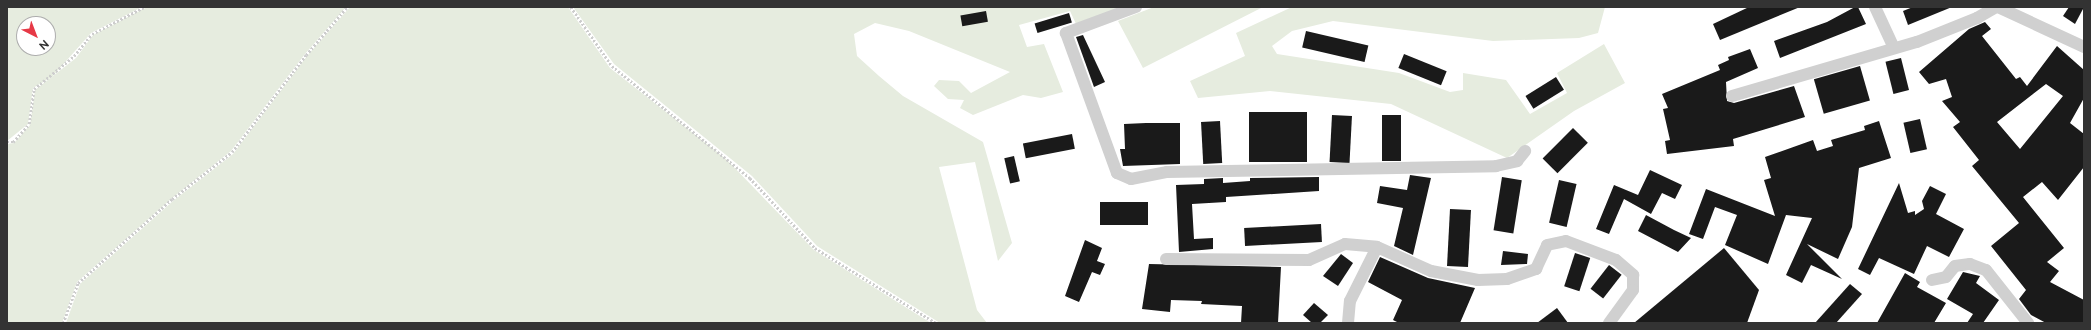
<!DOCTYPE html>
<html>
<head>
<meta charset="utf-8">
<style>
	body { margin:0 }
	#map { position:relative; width:2091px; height:330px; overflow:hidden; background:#fff; font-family:Raleway,sans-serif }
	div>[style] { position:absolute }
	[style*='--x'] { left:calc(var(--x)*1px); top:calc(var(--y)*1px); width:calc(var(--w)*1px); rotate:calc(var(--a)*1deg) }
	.green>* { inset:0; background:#e6ecdf }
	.building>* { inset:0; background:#1a1a1a; transform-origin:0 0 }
	.path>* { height:2.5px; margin-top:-1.25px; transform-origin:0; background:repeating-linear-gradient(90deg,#cdcdcd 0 2px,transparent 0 4px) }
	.minor>* { height:12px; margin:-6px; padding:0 6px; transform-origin:6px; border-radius:6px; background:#d0d0d0 }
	span { translate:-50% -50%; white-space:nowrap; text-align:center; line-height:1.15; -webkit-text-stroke:4px #fff; paint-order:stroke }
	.frame { position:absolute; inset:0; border:8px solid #333; pointer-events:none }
	.north { position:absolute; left:16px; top:16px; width:40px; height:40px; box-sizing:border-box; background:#fff; border:1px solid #adadad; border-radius:50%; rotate:138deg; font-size:11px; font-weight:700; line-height:16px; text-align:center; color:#333 }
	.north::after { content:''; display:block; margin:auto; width:14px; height:18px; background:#e63946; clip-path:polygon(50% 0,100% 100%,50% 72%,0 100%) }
</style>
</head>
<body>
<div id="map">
	<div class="green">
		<div style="clip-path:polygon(evenodd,7px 7px,142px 7px,91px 33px,52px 77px,33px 88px,28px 124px,7px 141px,7px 7px,24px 24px,48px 24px,48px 48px,24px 48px,24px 24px)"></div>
		<div style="clip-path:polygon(147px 7px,346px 7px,305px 54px,231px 151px,171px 199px,77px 282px,62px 323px,7px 323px,7px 144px,14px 143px,30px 125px,35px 90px,76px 58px,93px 35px)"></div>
		<div style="clip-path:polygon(350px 7px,568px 7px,610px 68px,726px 159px,814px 250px,931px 323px,66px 323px,80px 284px,173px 201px,233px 154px,307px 56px)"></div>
		<div style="clip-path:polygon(573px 7px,1123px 7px,1076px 24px,1070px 11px,1019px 25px,1027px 47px,1044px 44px,1063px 92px,1041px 98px,1023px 95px,973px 115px,960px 108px,964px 100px,948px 99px,934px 86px,939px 80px,959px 81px,971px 93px,1010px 72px,909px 31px,875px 23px,854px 34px,857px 56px,879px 76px,903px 96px,983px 142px,1012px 243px,998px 261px,975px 162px,939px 167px,977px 310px,987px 323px,940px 323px,817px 246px,752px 176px,614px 64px)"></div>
		<div style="clip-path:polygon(1154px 7px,1263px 7px,1143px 68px,1118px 21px)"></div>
		<div style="clip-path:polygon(1292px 7px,1605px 7px,1598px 33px,1579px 38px,1493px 41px,1333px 21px,1292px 31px,1272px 46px,1277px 54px,1399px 73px,1450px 92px,1463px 90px,1463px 73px,1506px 80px,1530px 114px,1567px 93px,1557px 73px,1604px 44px,1625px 83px,1574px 111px,1507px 158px,1391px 104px,1270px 91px,1198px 98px,1190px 81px,1245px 56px,1236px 33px)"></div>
	</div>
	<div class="building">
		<div style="clip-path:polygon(1749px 7px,1800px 7px,1720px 40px,1713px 24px)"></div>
		<div style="clip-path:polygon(1855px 7px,1858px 7px,1866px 24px,1780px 58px,1774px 41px,1827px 22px)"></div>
		<div style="clip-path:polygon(1913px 7px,1952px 7px,1908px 25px,1903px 11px)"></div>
		<div style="clip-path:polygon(2069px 7px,2084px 7px,2075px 24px,2063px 16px)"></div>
		<div style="left:986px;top:11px;width:11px;height:26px;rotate:80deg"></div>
		<div style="left:1069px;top:13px;width:10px;height:36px;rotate:73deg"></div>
		<div style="clip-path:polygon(evenodd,1985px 22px,1991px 29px,1982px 36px,2016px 79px,2020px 77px,2027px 86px,2057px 46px,2084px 70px,2084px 98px,2070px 123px,2084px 134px,2084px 167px,2058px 200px,2042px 182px,2023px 197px,2064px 248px,2047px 262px,2059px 271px,2050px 282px,2084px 300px,2084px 323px,2046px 323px,2031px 315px,2019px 299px,2026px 290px,1991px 246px,2019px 223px,1972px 166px,1979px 160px,1953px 127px,1960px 122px,1942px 101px,1952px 97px,1946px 79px,1929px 84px,1919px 72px,1969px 29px,1985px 22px,2046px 84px,2063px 96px,2020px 149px,1997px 122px,2046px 84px)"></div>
		<div style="left:1306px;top:31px;width:64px;height:17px;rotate:13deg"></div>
		<div style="clip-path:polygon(1083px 35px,1105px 82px,1094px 87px,1076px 37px)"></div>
		<div style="clip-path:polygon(1750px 49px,1758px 68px,1726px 82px,1727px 101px,1734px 103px,1794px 86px,1805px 117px,1733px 139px,1734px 146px,1667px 154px,1665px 141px,1670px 140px,1663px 109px,1668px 108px,1662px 94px,1720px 70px,1718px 65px,1729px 60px,1728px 57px)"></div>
		<div style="left:1404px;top:54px;width:46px;height:15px;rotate:22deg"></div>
		<div style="left:1901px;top:58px;width:33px;height:16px;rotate:76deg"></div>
		<div style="left:1860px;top:66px;width:36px;height:48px;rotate:74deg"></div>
		<div style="left:1556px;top:77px;width:15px;height:36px;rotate:58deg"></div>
		<div style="left:1307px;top:112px;width:50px;height:58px;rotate:90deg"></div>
		<div style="left:1332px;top:115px;width:20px;height:47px;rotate:3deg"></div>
		<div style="left:1382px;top:115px;width:19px;height:46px"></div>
		<div style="left:1920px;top:119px;width:31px;height:17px;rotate:77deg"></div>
		<div style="left:1220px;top:121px;width:42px;height:19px;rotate:87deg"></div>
		<div style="clip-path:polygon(1879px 121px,1891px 158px,1859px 168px,1852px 227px,1838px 259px,1807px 244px,1842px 279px,1811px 265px,1802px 283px,1786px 275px,1812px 218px,1786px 215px,1768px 264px,1725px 245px,1737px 215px,1715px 207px,1703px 239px,1689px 234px,1706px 189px,1775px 216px,1764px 180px,1771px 178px,1765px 157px,1813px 140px,1817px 151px,1833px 146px,1831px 140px,1865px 130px,1864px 126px)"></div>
		<div style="clip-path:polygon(1146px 123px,1180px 123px,1180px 164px,1123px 166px,1120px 149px,1125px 149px,1124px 124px)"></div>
		<div style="left:1573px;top:128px;width:21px;height:43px;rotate:45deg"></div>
		<div style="left:1072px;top:134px;width:15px;height:50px;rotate:79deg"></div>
		<div style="left:1014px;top:156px;width:26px;height:10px;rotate:77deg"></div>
		<div style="clip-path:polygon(1650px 170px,1682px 185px,1675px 199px,1662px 193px,1651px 214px,1624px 199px,1609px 234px,1596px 229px,1614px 185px,1638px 195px)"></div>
		<div style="clip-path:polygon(1410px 175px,1431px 178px,1413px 255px,1394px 246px,1403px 208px,1377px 203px,1380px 186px,1407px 190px)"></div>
		<div style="clip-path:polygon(1319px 177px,1319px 191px,1226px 197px,1226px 202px,1192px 204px,1194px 239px,1213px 238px,1213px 249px,1179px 252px,1176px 185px,1204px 184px,1204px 179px,1223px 178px,1223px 183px,1250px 181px,1250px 178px)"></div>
		<div style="left:1502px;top:177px;width:20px;height:54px;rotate:9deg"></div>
		<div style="left:1559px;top:180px;width:18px;height:44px;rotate:13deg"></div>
		<div style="clip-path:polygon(1899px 183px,1908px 213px,1915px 211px,1915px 215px,1924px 209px,1922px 201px,1930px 186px,1946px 194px,1936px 214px,1964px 229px,1949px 257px,1927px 246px,1914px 274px,1879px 258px,1870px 275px,1858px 269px)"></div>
		<div style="left:1100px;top:202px;width:48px;height:23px"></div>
		<div style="left:1450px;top:209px;width:21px;height:57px;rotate:3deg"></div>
		<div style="clip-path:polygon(1646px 215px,1674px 230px,1691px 238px,1678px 252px,1638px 231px)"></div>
		<div style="left:1321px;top:224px;width:18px;height:77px;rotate:87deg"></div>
		<div style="clip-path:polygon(1085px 240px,1102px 248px,1097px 261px,1105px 264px,1100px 275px,1092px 272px,1079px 302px,1065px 296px)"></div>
		<div style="clip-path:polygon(1724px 248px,1759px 290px,1747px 323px,1634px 323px)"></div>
		<div style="clip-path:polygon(1503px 251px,1528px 254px,1527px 264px,1501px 265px)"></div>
		<div style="left:1575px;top:253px;width:16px;height:35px;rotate:18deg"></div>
		<div style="clip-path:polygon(1341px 254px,1353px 263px,1338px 286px,1323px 276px)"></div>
		<div style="clip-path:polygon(1380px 257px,1428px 278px,1475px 288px,1460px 323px,1399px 323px,1393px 320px,1402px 300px,1368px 282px)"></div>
		<div style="clip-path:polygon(1149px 264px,1281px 267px,1278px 323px,1241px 323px,1242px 306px,1201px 304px,1202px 301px,1171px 300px,1170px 312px,1142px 309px)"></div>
		<div style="left:1609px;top:265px;width:16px;height:30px;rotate:38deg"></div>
		<div style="clip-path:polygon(1963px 272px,1980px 276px,1976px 283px,1999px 300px,1983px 323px,1967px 323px,1973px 314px,1947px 299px)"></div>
		<div style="clip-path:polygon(1905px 273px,1920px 282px,1917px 287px,1946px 303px,1934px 323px,1877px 323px)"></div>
		<div style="clip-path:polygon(1850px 284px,1862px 294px,1836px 323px,1815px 323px)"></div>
		<div style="clip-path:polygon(1314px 303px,1328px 315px,1320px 323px,1312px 323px,1303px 315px)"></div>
		<div style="clip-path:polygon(1557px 308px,1568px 323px,1537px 323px)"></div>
	</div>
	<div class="path">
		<div style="--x:571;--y:7;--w:72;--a:55.2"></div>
		<div style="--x:612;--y:66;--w:178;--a:39.1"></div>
		<div style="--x:750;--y:178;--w:96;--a:47.1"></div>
		<div style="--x:815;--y:248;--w:142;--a:31.8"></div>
		<div style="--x:7;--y:142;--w:6;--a:0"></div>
		<div style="--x:13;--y:142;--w:24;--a:-48"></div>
		<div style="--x:29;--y:124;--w:35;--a:-82"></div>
		<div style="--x:34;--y:89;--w:52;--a:-39.5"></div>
		<div style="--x:74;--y:56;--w:28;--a:-51"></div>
		<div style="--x:92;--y:34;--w:59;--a:-27.4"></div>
		<div style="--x:63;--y:323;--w:43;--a:-69.4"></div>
		<div style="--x:78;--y:283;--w:126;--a:-41.8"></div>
		<div style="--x:172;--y:199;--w:76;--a:-38.1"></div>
		<div style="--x:232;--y:152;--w:122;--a:-52.7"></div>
		<div style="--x:306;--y:55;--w:63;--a:-49.5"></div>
	</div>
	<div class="minor">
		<div style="--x:1136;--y:7;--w:75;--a:159.6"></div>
		<div style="--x:1066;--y:33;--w:149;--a:70"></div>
		<div style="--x:1117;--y:173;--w:15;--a:23"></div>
		<div style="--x:1131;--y:179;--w:37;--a:-11"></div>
		<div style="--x:1167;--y:172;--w:329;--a:-1"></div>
		<div style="--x:1496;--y:166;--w:22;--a:-13"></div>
		<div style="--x:1517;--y:161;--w:13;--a:-51"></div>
		<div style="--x:1875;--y:7;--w:43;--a:65.2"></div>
		<div style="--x:1998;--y:7;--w:95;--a:24.9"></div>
		<div style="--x:1732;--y:96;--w:193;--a:-16.3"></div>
		<div style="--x:1917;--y:42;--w:65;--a:-21.8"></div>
		<div style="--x:1977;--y:18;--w:22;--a:-30"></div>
		<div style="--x:1166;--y:259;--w:143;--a:0.4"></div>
		<div style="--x:1309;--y:260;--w:39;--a:-24"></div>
		<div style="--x:1345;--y:244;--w:32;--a:5"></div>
		<div style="--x:1932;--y:280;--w:14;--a:-12"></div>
		<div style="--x:1946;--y:277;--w:14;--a:-51"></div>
		<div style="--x:1955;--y:266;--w:15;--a:-8"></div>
		<div style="--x:1970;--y:264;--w:17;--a:21"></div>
		<div style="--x:1986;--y:270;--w:68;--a:51.6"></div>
		<div style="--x:1348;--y:323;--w:22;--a:-85"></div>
		<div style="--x:1350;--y:301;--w:60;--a:-63.4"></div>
		<div style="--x:1377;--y:247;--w:59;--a:24"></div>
		<div style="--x:1431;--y:271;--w:48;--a:10.8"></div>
		<div style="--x:1478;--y:280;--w:29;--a:-2"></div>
		<div style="--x:1507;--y:279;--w:31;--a:-19"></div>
		<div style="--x:1536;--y:269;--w:26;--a:-65"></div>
		<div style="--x:1547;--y:245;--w:19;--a:-12"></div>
		<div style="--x:1566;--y:241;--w:53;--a:20.8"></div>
		<div style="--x:1616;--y:260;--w:23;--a:41"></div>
		<div style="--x:1633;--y:275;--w:15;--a:90"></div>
		<div style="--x:1633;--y:290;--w:41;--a:126"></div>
	</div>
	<div class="frame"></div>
	<div class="north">N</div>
</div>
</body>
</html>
